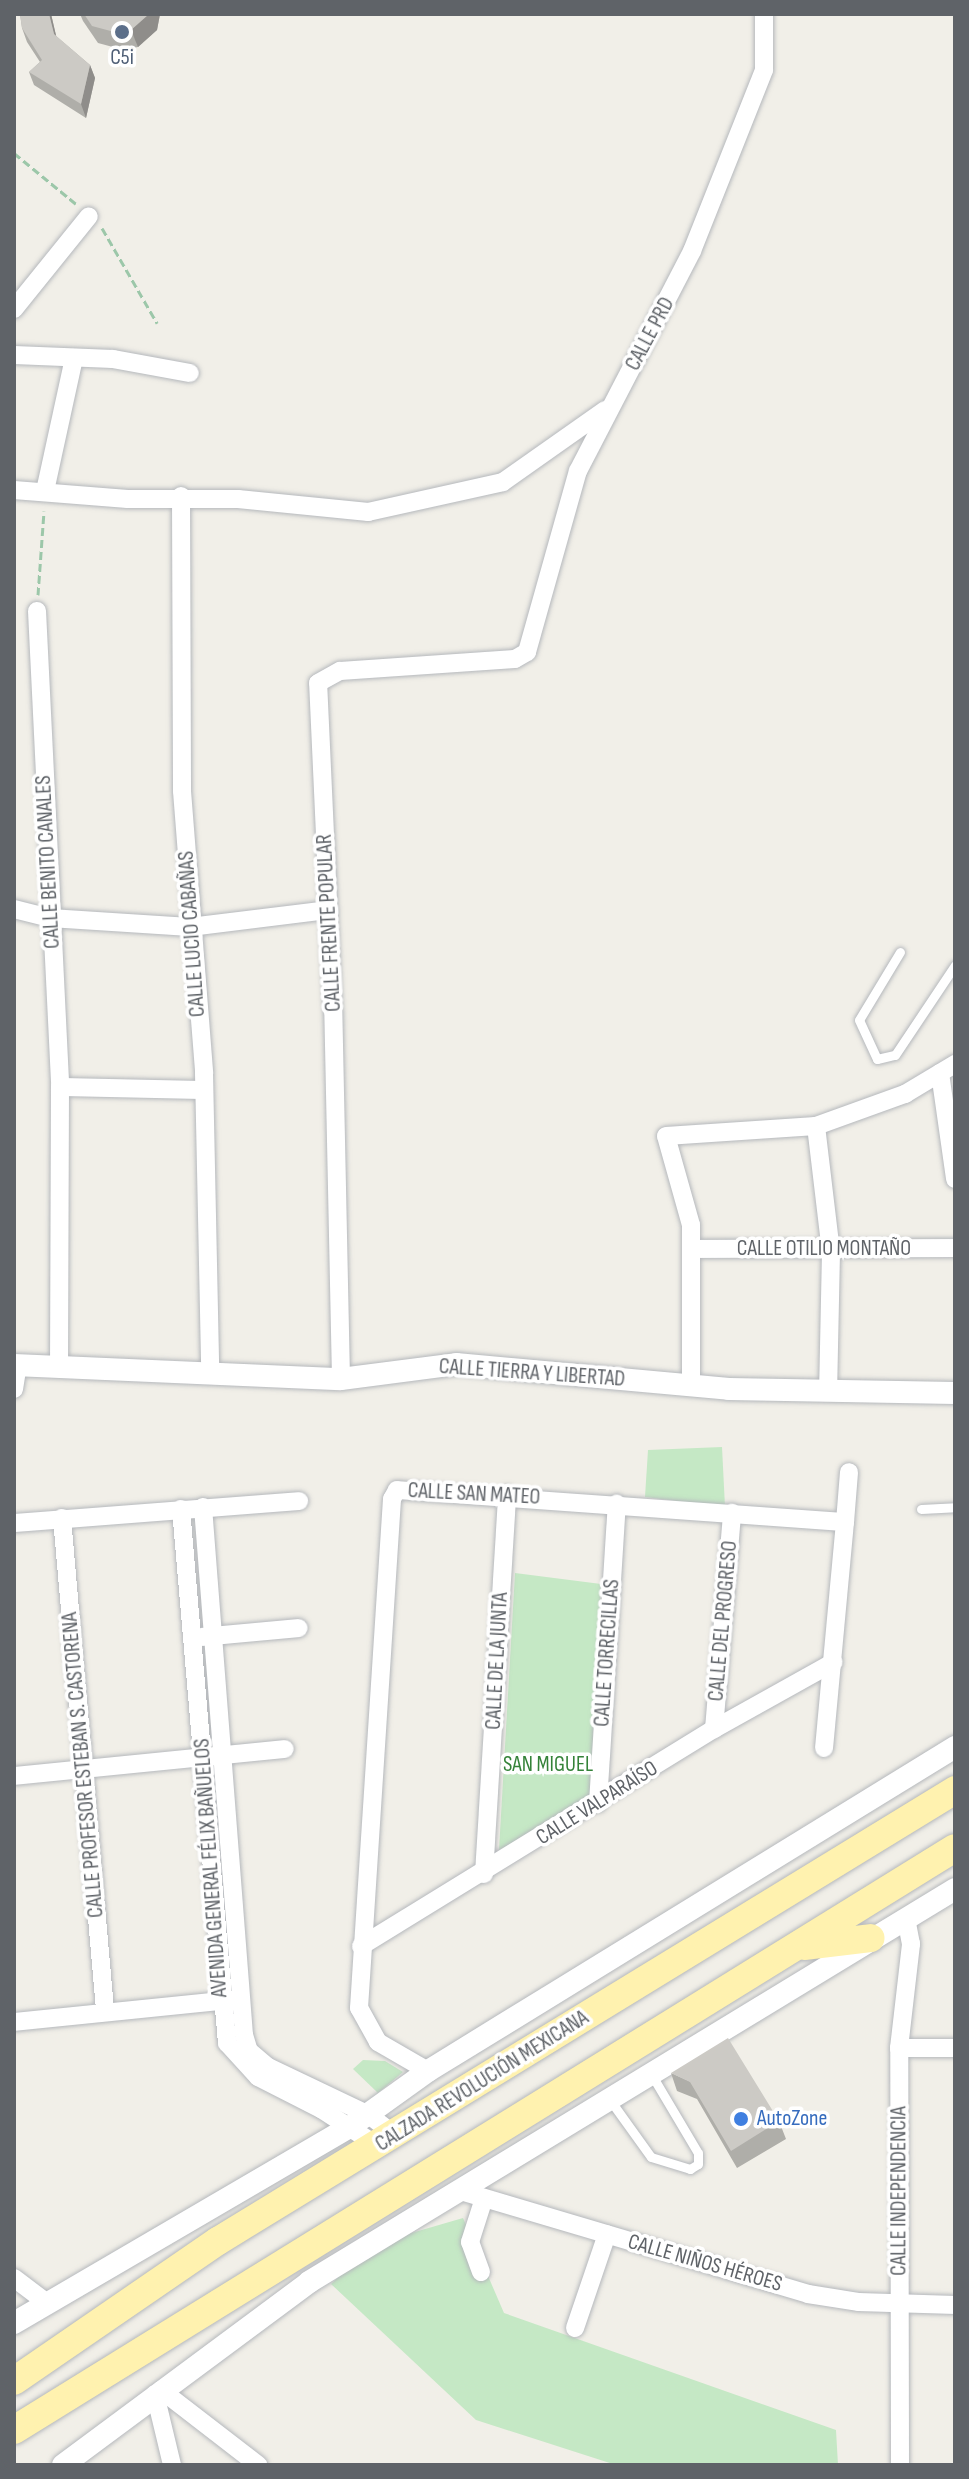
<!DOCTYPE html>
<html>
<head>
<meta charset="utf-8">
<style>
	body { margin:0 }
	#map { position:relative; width:969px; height:2479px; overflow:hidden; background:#f1efe8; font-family:"Sofia Sans Condensed",sans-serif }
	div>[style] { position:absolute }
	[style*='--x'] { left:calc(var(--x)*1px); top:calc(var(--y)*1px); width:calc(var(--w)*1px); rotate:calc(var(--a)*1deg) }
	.green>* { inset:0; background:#c5e8c5 }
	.path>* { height:3px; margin-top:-1.5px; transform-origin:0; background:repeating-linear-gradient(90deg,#9cc7a9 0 8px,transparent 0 12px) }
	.roads { filter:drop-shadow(0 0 2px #b5b8bc) drop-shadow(0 0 2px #b5b8bc) }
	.service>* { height:9px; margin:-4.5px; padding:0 4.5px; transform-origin:4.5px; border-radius:4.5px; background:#fff }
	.minor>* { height:18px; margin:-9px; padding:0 9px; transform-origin:9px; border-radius:9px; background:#fff }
	.tertiary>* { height:22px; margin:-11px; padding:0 11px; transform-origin:11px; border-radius:11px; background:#fff }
	.primary>* { height:28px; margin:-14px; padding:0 14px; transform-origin:14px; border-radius:14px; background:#fff2af }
	.wall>* { inset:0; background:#afaea9 }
	.shaded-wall>* { inset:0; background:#8f8d8a }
	.building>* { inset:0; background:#cccac5 }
	.dots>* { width:22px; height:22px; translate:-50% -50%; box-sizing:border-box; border:4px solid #fff; border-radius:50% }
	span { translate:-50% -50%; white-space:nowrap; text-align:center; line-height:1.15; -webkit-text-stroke:7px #fff; paint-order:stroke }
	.service-label { font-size:22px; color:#4e5e75 }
	.street-label { font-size:22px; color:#5f6368 }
	.park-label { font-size:22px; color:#348238 }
	.shop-label { font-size:22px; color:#366cbe }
	.left { translate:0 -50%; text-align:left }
	.frame { position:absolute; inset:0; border:16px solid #5f6368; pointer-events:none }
</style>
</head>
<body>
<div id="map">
	<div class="green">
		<div style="clip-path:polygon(722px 1447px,725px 1507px,645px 1497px,648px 1450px)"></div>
		<div style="clip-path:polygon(515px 1573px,601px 1584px,590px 1802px,499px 1850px)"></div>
		<div style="clip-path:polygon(363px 2060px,385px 2061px,403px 2072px,378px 2093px,353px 2069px)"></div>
		<div style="clip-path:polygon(463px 2218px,504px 2313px,836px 2430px,838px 2465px,616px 2465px,476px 2420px,331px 2284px,353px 2263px,408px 2234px)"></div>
	</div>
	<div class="path">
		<div style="--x:14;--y:153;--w:80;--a:39.4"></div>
		<div style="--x:102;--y:228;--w:110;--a:59.9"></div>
		<div style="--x:38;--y:595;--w:84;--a:-85.9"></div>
	</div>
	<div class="roads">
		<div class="service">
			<div style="--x:900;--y:952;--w:79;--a:121.1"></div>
			<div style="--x:859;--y:1020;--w:43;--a:65.2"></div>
			<div style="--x:877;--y:1059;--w:18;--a:-13"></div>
			<div style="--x:895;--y:1055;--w:108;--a:-56.3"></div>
			<div style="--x:921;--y:1509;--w:34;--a:-3"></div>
			<div style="--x:610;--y:2100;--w:70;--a:54.3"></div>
			<div style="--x:651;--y:2157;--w:41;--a:17.1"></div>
			<div style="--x:690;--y:2169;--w:9;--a:-32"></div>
			<div style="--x:698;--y:2164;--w:11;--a:-90"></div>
			<div style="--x:698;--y:2153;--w:92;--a:-120.7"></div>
		</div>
		<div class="minor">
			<div style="--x:14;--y:309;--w:119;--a:-51.1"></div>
			<div style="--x:14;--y:355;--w:99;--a:2.3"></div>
			<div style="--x:113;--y:359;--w:78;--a:10.3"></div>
			<div style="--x:14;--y:490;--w:114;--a:4.5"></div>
			<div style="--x:128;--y:499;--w:110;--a:0"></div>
			<div style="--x:238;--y:499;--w:131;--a:5.7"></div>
			<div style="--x:368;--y:512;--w:138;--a:-12.5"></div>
			<div style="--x:503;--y:482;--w:125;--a:-35.2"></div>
			<div style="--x:45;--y:491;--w:136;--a:-77.7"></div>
			<div style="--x:181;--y:496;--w:295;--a:89.8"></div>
			<div style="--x:182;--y:791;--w:283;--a:85.5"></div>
			<div style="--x:204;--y:1073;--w:297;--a:88.8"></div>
			<div style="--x:37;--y:611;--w:477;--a:87.2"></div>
			<div style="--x:60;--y:1087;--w:281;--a:90.2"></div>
			<div style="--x:14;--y:909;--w:37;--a:14"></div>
			<div style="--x:50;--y:918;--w:140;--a:3.7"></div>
			<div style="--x:190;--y:927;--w:140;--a:-7"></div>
			<div style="--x:940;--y:1073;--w:107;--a:81.9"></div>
			<div style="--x:60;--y:1087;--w:144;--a:1.2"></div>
			<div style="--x:816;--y:1126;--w:127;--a:83.2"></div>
			<div style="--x:831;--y:1252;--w:139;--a:91.2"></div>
			<div style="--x:693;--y:1249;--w:262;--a:-0.2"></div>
			<div style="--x:341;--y:1379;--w:368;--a:-91.2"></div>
			<div style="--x:333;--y:1011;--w:328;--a:-92.6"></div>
			<div style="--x:318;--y:683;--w:25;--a:-29"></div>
			<div style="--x:340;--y:671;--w:175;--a:-3.9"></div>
			<div style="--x:515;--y:659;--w:14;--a:-30"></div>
			<div style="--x:527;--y:652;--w:188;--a:-74.3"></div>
			<div style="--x:578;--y:471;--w:248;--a:-62.6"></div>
			<div style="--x:692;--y:251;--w:195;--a:-68.3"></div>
			<div style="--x:764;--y:70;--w:56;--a:-90"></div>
			<div style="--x:691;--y:1385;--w:160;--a:-90"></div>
			<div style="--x:691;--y:1225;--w:92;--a:-105.7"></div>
			<div style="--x:666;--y:1136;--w:150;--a:-3.8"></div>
			<div style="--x:816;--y:1126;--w:95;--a:-19.8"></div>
			<div style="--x:905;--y:1094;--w:58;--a:-31"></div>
			<div style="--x:14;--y:1389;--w:24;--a:-81"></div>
			<div style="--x:203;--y:1507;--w:530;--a:85.56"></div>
			<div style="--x:244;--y:2035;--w:17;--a:73"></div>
			<div style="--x:249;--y:2051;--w:25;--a:40"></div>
			<div style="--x:268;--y:2067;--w:112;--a:25.4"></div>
			<div style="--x:369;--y:2115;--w:34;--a:38"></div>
			<div style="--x:181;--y:1509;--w:536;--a:85.08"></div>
			<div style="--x:227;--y:2043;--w:46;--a:47.6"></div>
			<div style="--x:258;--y:2077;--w:71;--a:26.9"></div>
			<div style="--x:321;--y:2109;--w:68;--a:33"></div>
			<div style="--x:62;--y:1518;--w:496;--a:85"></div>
			<div style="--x:845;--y:1522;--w:50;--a:-85.4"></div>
			<div style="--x:14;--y:1523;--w:286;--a:-4.4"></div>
			<div style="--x:202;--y:1637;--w:97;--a:-5.3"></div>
			<div style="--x:714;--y:1729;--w:217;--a:-85.2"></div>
			<div style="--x:14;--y:1776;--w:272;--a:-5.7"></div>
			<div style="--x:598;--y:1803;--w:300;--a:-86.4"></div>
			<div style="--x:484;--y:1874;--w:380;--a:-86.5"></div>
			<div style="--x:361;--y:1946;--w:414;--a:-31.6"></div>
			<div style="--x:714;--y:1729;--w:137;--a:-29.2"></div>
			<div style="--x:14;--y:2022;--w:217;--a:-5.8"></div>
			<div style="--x:899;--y:2048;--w:56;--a:0"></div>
			<div style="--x:428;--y:2071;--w:58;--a:-149.9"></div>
			<div style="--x:378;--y:2042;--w:39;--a:-119"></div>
			<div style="--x:359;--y:2008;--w:510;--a:-86.29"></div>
			<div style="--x:392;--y:1499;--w:10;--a:-61"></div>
			<div style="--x:397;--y:1490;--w:449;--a:4.1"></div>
			<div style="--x:845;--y:1522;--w:227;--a:95.3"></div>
			<div style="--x:461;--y:2191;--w:362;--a:16.5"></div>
			<div style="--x:808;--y:2294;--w:52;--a:8.9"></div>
			<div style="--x:859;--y:2302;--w:96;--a:1.8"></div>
			<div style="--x:481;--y:2272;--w:32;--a:-110"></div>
			<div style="--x:470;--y:2242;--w:46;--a:-72.3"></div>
			<div style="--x:14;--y:2278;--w:41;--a:37.1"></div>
			<div style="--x:575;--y:2328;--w:99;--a:-71.2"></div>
			<div style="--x:161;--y:2390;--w:123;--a:37.7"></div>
			<div style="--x:155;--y:2394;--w:73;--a:76.5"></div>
			<div style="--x:900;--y:2465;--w:417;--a:-90.1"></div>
			<div style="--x:899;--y:2048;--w:105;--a:-83.4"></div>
			<div style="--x:911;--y:1944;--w:26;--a:-101"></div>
		</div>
		<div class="tertiary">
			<div style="--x:14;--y:1365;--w:327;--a:2.5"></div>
			<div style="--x:341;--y:1379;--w:116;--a:-7.4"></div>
			<div style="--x:456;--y:1364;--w:274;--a:5.2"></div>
			<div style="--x:729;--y:1389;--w:226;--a:1"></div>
			<div style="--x:14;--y:2323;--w:389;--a:-30.3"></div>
			<div style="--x:350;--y:2127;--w:96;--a:-35.7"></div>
			<div style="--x:428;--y:2071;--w:619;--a:-31.58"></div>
			<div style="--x:63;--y:2465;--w:307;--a:-36.6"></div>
			<div style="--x:309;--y:2282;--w:756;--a:-31.31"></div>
		</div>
		<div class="primary">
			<div style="--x:804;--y:1946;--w:67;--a:-6.8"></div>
			<div style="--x:14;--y:2381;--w:247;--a:-34.5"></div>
			<div style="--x:218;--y:2241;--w:864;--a:-31.46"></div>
			<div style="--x:14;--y:2430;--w:1106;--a:-31.74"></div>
		</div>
	</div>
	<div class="wall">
		<div style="clip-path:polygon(20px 14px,51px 14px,56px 36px,90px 65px,95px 78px,86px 118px,34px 85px,29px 72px,40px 62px,27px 42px,22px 28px)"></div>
		<div style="clip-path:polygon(80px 14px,160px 14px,157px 30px,138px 47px,124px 50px,98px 43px,83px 21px)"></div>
		<div style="clip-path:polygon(671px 2073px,779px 2121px,786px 2139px,737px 2168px,697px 2099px,677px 2091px)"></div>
	</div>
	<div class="shaded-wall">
		<div style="clip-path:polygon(49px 14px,51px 14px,59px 48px,54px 34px)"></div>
		<div style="clip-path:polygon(149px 14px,160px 14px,157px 30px,138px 47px,131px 30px)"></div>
		<div style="clip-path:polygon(90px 65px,95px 78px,86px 118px,81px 104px)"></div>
	</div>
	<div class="building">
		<div style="clip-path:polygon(20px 14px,49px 14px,54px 34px,90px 65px,81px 104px,29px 72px,42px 60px,22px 28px)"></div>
		<div style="clip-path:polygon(84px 14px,149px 14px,131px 30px,118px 33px,92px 26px)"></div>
		<div style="clip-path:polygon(728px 2038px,779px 2121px,731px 2151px,690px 2082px,671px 2073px)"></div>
	</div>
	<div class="dots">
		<div style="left:122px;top:32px;background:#5c6f8a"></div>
		<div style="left:741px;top:2119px;background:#3f7fe0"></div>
	</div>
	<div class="service-label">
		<span style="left:122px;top:58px">C5i</span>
	</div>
	<div class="street-label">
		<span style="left:650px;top:334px;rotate:-62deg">CALLE PRD</span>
		<span style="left:48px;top:862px;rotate:-93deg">CALLE BENITO CANALES</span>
		<span style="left:329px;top:923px;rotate:-93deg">CALLE FRENTE POPULAR</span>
		<span style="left:192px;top:934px;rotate:-94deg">CALLE LUCIO CABAÑAS</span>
		<span style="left:824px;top:1249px">CALLE OTILIO MONTAÑO</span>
		<span style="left:532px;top:1373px;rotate:4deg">CALLE TIERRA Y LIBERTAD</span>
		<span style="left:474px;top:1494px;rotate:3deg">CALLE SAN MATEO</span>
		<span style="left:723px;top:1621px;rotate:-85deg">CALLE DEL PROGRESO</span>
		<span style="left:607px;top:1653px;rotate:-86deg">CALLE TORRECILLAS</span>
		<span style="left:497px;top:1661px;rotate:-87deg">CALLE DE LA JUNTA</span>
		<span style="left:83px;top:1765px;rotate:-95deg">CALLE PROFESOR ESTEBAN S. CASTORENA</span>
		<span style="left:597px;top:1803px;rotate:-32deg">CALLE VALPARAÍSO</span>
		<span style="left:211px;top:1868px;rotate:-94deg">AVENIDA GENERAL FÉLIX BAÑUELOS</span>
		<span style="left:482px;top:2081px;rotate:-32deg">CALZADA REVOLUCIÓN MEXICANA</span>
		<span style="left:899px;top:2191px;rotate:-90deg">CALLE INDEPENDENCIA</span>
		<span style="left:705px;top:2263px;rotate:16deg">CALLE NIÑOS HÉROES</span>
	</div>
	<div class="park-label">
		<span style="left:548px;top:1765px">SAN MIGUEL</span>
	</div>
	<div class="shop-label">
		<span class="left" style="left:757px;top:2119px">AutoZone</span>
	</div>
	<div class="frame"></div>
</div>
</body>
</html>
